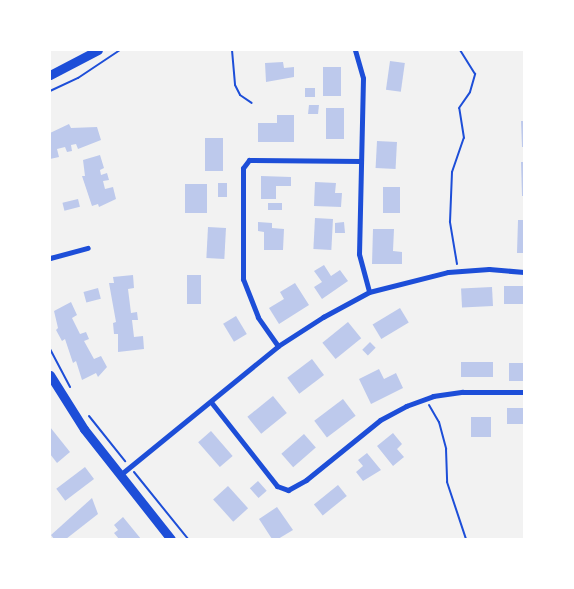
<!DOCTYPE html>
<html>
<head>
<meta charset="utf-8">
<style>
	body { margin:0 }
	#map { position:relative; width:574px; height:589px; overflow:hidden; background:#f2f2f2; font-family:"DM Sans",sans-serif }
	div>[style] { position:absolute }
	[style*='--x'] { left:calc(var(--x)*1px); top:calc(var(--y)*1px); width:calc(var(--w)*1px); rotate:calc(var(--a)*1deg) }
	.building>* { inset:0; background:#bdc9ec; transform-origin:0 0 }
	.path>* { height:2px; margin:-1px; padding:0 1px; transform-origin:1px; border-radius:1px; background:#1d4ed8 }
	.minor>* { height:5px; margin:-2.5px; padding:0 2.5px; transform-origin:2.5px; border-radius:2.5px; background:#1d4ed8 }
	.tertiary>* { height:9px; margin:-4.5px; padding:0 4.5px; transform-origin:4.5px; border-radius:4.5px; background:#1d4ed8 }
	span { translate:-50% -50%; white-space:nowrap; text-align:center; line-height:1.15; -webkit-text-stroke:4px #fff; paint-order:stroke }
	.frame { position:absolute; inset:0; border:51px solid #fff; pointer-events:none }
</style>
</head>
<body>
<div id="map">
	<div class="building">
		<div style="left:390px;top:61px;width:15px;height:29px;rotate:8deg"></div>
		<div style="clip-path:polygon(283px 62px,284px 68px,294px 67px,294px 77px,266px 82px,265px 63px)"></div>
		<div style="left:323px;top:67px;width:18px;height:29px"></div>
		<div style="left:305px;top:88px;width:10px;height:9px"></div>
		<div style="clip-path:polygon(309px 105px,319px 105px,318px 114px,308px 114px)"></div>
		<div style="left:326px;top:108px;width:18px;height:31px"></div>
		<div style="clip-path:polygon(277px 115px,294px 115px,294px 142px,258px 142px,258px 123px,277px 123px)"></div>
		<div style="clip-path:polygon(521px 121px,524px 121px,524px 147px,522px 147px)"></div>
		<div style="clip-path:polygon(69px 124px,71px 128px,97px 127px,101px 140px,78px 149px,76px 144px,71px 145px,72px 151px,67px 152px,65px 147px,57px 149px,59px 157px,50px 159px,50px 133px)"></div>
		<div style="left:205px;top:138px;width:18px;height:33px"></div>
		<div style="left:377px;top:141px;width:20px;height:27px;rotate:3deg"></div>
		<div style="clip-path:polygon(100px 155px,104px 168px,100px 170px,101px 175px,107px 173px,109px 180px,103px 181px,105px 189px,113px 187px,116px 199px,99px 207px,98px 204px,92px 206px,82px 176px,85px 176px,83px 160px)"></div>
		<div style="clip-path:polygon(521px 162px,524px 162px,524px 196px,522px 196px)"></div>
		<div style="clip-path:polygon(261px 176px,291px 177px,291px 186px,276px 186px,276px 199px,261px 199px)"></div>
		<div style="clip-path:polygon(315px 182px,336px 183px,335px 193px,342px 193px,341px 207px,314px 206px)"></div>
		<div style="left:218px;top:183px;width:9px;height:14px"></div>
		<div style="left:185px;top:184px;width:22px;height:29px"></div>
		<div style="left:383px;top:187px;width:17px;height:26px"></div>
		<div style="left:78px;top:199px;width:8px;height:16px;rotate:76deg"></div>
		<div style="left:268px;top:203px;width:14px;height:7px"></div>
		<div style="left:315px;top:218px;width:18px;height:31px;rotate:3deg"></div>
		<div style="clip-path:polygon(518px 220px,524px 220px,524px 253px,517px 253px)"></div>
		<div style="clip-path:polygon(258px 222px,272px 223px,272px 228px,284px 229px,283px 250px,264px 250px,264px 232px,258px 231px)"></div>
		<div style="clip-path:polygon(344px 222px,345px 233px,335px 233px,335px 223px)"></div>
		<div style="left:208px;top:227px;width:18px;height:31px;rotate:3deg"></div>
		<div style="clip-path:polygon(373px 229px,394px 229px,393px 251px,402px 252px,402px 264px,372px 264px)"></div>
		<div style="clip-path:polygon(324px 265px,331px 276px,340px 270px,348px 281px,322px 299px,314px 287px,322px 282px,314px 271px)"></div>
		<div style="clip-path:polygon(133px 275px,134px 288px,128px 289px,131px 313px,137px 312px,138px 320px,132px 320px,134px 337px,143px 336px,144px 349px,118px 352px,118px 334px,114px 334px,113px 323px,116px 322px,109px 283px,114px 283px,113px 277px)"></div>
		<div style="left:187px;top:275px;width:14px;height:29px"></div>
		<div style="clip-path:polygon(295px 283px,309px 305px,279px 324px,269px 308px,284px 299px,280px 292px)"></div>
		<div style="left:524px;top:286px;width:18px;height:20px;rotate:90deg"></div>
		<div style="left:492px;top:287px;width:19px;height:31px;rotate:87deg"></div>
		<div style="left:98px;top:288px;width:11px;height:15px;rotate:75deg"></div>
		<div style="clip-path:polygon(71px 302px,77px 315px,72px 318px,80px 334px,86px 332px,89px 339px,84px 341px,94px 359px,101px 356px,107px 367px,98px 377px,96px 373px,82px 380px,76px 361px,73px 363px,65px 339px,62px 341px,56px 330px,58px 328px,54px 311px)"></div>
		<div style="left:400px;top:308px;width:17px;height:32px;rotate:59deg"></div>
		<div style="left:236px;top:316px;width:21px;height:15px;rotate:59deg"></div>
		<div style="left:348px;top:322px;width:21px;height:33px;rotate:51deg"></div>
		<div style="left:370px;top:342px;width:8px;height:11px;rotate:45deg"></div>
		<div style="left:312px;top:359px;width:20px;height:31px;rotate:53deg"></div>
		<div style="left:461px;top:362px;width:32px;height:15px"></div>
		<div style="left:509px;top:363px;width:15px;height:18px"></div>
		<div style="clip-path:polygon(379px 369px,384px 379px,396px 373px,403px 388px,371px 404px,359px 379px)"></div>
		<div style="left:273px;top:396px;width:22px;height:33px;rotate:51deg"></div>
		<div style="left:343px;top:399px;width:21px;height:36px;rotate:53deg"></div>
		<div style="left:524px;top:408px;width:16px;height:17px;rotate:90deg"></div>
		<div style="left:471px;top:417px;width:20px;height:20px"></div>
		<div style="clip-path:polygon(50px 427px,70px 452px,57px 463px,50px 454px)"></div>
		<div style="left:211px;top:431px;width:33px;height:17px;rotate:49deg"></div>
		<div style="clip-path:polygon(393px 433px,402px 444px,397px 449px,404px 457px,393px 466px,377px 446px)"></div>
		<div style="left:304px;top:434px;width:18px;height:30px;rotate:49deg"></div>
		<div style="clip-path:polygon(367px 453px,381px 470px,363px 481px,356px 472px,363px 466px,358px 460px)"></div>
		<div style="left:85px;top:467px;width:15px;height:36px;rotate:53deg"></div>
		<div style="left:258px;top:481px;width:13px;height:11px;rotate:48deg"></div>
		<div style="left:338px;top:485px;width:14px;height:31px;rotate:51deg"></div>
		<div style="left:228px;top:486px;width:30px;height:20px;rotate:48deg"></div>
		<div style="clip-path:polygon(92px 498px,98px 514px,66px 539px,54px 539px,51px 535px)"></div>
		<div style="clip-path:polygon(277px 507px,293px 530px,278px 539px,272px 539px,259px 519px)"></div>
		<div style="clip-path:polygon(123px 517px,141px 539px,119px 539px,114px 533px,118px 530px,114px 525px)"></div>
	</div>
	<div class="path">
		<div style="--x:232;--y:50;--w:35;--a:85"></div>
		<div style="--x:235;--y:85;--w:11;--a:63"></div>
		<div style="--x:240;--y:95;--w:14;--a:34"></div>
		<div style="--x:50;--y:91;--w:31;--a:-25"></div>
		<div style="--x:78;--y:78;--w:50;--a:-33.7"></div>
		<div style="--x:457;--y:264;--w:43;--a:-99.5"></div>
		<div style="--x:450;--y:222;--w:50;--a:-87.7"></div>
		<div style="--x:452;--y:172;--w:36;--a:-71"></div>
		<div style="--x:464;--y:138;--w:30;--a:-99"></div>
		<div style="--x:459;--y:108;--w:19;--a:-55"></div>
		<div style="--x:470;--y:92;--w:19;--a:-74"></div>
		<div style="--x:475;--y:74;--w:28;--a:-122"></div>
		<div style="--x:50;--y:349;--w:43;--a:62.2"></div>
		<div style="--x:429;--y:405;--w:20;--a:60"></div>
		<div style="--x:439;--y:422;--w:28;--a:75"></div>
		<div style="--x:446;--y:449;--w:33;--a:88"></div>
		<div style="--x:447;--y:482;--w:60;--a:71.6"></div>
		<div style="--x:89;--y:416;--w:58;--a:51.3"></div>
		<div style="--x:134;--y:472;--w:86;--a:51.1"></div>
	</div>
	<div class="minor">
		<div style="--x:355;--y:50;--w:29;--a:74"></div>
		<div style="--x:363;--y:78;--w:176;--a:91.3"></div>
		<div style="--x:359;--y:254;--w:39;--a:75"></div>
		<div style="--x:50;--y:258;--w:39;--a:-15"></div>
		<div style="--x:278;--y:346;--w:35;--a:-125"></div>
		<div style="--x:258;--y:317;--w:41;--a:-111.5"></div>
		<div style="--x:243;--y:279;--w:111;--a:-90"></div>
		<div style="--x:243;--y:168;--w:10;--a:-53"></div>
		<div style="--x:249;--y:160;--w:112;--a:0.5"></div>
		<div style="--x:211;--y:402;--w:107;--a:51.8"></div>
		<div style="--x:277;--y:486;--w:12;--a:20"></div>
		<div style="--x:288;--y:490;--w:21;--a:-29"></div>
		<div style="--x:306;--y:480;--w:95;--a:-39"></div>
		<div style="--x:380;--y:420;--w:30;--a:-28"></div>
		<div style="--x:406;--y:406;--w:29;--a:-20"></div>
		<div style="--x:433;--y:396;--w:30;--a:-8"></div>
		<div style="--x:463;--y:392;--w:61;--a:0"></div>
		<div style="--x:120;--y:475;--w:204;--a:-39.2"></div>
		<div style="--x:278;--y:346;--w:54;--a:-32.8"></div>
		<div style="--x:323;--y:317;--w:52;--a:-28.5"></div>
		<div style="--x:369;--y:292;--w:81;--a:-14.2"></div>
		<div style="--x:448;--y:272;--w:41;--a:-4.2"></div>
		<div style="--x:489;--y:269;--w:35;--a:5"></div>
	</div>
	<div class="tertiary">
		<div style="--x:50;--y:75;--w:54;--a:-27.5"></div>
		<div style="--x:50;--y:375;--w:64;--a:57.8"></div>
		<div style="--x:84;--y:429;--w:140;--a:51.7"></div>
	</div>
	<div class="frame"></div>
</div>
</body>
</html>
